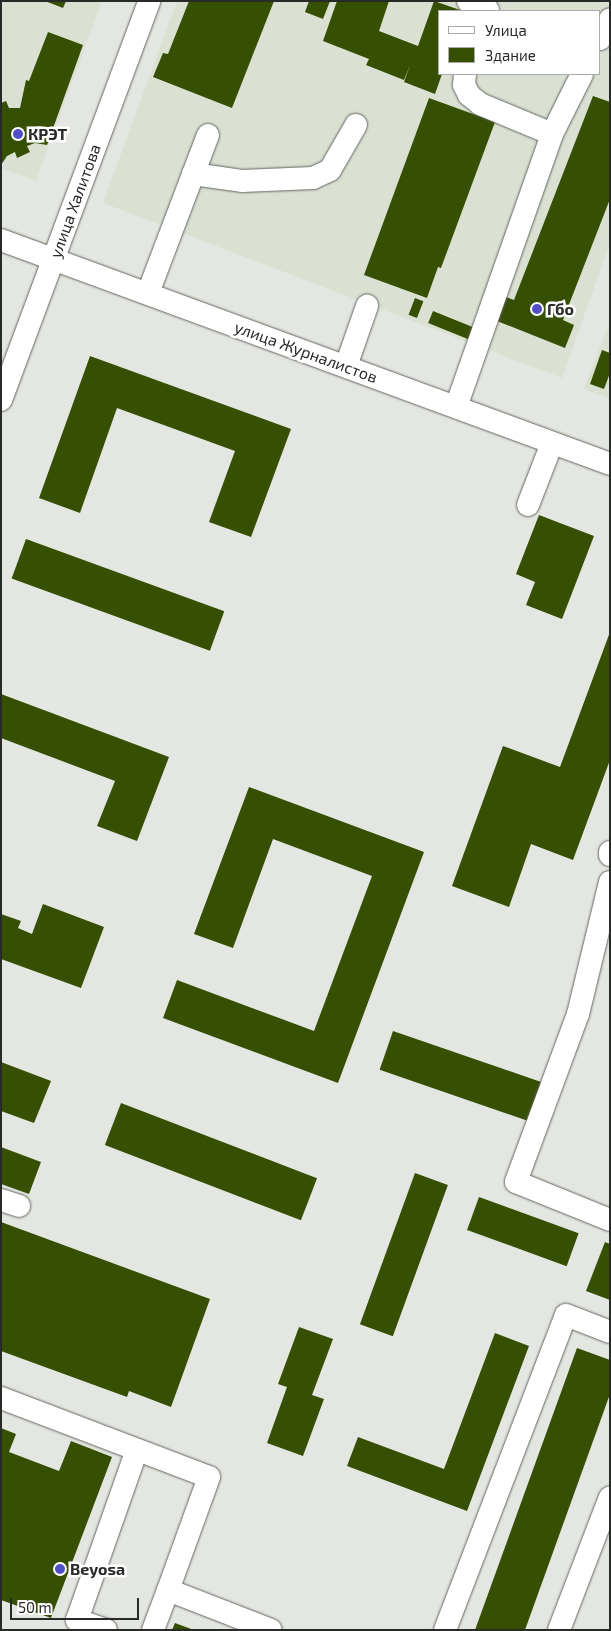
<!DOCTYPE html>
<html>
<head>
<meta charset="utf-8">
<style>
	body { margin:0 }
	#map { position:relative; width:611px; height:1631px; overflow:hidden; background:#e4e7e1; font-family:"Exo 2",sans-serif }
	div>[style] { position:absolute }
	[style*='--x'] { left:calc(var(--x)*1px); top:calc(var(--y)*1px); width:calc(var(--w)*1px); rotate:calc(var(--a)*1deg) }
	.built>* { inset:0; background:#dae1d3 }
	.building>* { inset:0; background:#364f03; transform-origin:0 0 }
	.roads { filter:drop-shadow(0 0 1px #636560) drop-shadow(0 0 1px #636560) }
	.minor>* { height:22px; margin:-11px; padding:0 11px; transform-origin:11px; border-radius:11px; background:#fff }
	.dots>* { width:14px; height:14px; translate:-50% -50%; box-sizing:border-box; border:2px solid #fff; border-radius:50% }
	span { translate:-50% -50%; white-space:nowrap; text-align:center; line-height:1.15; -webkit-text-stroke:5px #fff; paint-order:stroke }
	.poi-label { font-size:16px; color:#282a27; font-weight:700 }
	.left { translate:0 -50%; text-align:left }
	.street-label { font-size:16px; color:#282a27 }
	.frame { position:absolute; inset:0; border:2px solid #282a27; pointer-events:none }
	.legend { position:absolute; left:438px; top:10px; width:162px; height:65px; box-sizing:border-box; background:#fff; border:1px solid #a9aaa9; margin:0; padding:6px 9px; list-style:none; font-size:15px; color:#282a27 }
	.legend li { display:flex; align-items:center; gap:10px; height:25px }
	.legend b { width:25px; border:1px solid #a9aaa9 }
	.scale { position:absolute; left:10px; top:1598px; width:129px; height:22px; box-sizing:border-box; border:2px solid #282a27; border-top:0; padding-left:6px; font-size:15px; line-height:18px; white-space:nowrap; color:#282a27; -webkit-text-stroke:4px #fff; paint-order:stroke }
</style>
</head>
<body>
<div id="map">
	<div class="built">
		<div style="clip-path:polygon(1px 1px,102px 1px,36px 181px,1px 168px)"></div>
		<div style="clip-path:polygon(evenodd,177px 1px,610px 1px,610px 243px,562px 378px,103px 203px,177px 1px,440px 11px,600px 11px,600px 74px,440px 74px,440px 11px)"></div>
		<div style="clip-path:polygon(610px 321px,610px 399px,584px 389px)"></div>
	</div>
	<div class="building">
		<div style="clip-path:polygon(45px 1px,66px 1px,63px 8px)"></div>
		<div style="clip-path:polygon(189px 1px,274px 1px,232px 108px,153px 77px,163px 53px,168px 54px)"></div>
		<div style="clip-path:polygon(309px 1px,330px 1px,323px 19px,305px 12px)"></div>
		<div style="clip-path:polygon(337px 1px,389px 1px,379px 31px,418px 46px,434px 1px,463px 11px,440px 11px,440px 74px,442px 74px,435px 94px,404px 82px,410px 65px,404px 80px,366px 65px,369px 59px,323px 41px)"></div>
		<div style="clip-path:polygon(48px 32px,83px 45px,47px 145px,35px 143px,27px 146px,30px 152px,17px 158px,15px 152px,7px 156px,1px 165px,1px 103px,6px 101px,9px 108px,20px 108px,26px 80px,29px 81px)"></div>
		<div style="clip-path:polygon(593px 96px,610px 102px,610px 199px,563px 320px,574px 325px,565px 348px,497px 321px,506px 297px,514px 300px)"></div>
		<div style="clip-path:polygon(429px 98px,495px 122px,441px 268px,438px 267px,427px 298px,364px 275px)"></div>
		<div style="left:415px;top:298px;width:9px;height:18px;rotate:21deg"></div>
		<div style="left:433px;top:311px;width:46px;height:13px;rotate:22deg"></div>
		<div style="clip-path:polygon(602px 350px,610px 353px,610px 373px,604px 389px,590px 384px)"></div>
		<div style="clip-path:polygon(90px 356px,291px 429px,251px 537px,209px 522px,235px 451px,117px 408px,80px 513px,39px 498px)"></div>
		<div style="clip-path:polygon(539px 515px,594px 536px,562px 619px,526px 605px,535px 582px,516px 574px)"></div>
		<div style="left:26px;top:539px;width:211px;height:42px;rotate:20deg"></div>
		<div style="clip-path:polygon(610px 632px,610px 760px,573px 860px,531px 844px,509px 907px,452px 886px,503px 746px,560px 767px)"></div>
		<div style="clip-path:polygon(1px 694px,169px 757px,137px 841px,97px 826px,115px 781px,1px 738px)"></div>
		<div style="clip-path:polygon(249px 787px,424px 852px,338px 1083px,163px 1018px,177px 980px,314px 1031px,372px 876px,273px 839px,233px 948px,194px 934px)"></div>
		<div style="clip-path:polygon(43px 904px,104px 927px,81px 988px,1px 959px,1px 914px,21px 921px,18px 928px,32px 934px)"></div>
		<div style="left:393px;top:1031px;width:162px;height:41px;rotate:19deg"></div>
		<div style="clip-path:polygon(1px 1062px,51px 1081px,34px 1123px,1px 1111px)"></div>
		<div style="left:121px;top:1103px;width:210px;height:45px;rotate:21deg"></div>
		<div style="clip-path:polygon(1px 1147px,41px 1162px,29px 1194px,1px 1184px)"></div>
		<div style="left:415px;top:1173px;width:35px;height:161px;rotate:20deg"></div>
		<div style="left:479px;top:1197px;width:106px;height:35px;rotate:20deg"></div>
		<div style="clip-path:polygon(1px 1222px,210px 1299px,171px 1407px,129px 1391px,127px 1397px,1px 1351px)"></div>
		<div style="clip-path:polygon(605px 1242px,610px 1244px,610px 1300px,586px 1291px)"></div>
		<div style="clip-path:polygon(299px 1327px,333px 1339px,312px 1395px,324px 1399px,303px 1456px,267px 1443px,287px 1387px,278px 1384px)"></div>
		<div style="clip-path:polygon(495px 1333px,529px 1346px,467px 1511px,347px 1466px,358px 1437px,444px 1469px)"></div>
		<div style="clip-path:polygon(577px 1348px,610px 1360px,610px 1394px,525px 1630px,475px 1630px)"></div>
		<div style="clip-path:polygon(1px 1428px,16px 1434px,9px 1452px,59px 1471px,71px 1441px,112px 1457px,51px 1618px,1px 1600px)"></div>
		<div style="clip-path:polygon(175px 1623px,194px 1630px,172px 1630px)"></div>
	</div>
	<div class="roads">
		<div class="minor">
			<div style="--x:468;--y:1;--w:22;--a:24"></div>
			<div style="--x:600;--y:39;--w:22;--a:-63"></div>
			<div style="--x:465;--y:74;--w:11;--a:95"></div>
			<div style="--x:464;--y:85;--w:11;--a:63"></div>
			<div style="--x:469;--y:95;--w:14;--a:39"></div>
			<div style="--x:480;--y:104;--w:78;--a:22.6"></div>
			<div style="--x:193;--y:174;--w:49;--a:8.1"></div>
			<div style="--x:242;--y:181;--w:71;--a:-2.4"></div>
			<div style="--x:313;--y:178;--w:19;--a:-25"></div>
			<div style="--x:330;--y:170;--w:52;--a:-60"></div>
			<div style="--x:1;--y:240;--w:649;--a:20.19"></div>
			<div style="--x:148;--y:293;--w:169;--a:-69.2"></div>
			<div style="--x:346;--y:366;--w:64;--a:-70.7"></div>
			<div style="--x:1;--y:400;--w:426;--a:-69.6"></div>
			<div style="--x:456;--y:407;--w:289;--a:-70.6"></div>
			<div style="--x:552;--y:134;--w:67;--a:-63.4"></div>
			<div style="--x:528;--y:505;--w:66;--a:-68.8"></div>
			<div style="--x:610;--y:852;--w:3;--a:90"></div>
			<div style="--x:610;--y:882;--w:136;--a:103.6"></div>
			<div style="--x:578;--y:1014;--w:179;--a:110.3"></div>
			<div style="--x:516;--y:1182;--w:101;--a:22"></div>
			<div style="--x:1;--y:1200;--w:19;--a:18"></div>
			<div style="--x:1;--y:1398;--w:222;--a:20.8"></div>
			<div style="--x:209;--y:1477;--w:120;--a:109.9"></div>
			<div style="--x:106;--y:1630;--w:31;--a:-161"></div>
			<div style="--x:77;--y:1620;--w:180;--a:-70.6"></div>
			<div style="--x:153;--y:1630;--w:43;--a:-69.4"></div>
			<div style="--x:168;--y:1590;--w:110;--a:21.2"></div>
			<div style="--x:445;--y:1630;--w:337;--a:-69"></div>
			<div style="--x:566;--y:1315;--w:47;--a:21.1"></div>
			<div style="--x:559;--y:1630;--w:142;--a:-69"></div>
		</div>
	</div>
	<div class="dots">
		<div style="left:18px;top:134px;background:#504fc6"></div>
		<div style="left:537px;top:309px;background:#504fc6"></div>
		<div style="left:60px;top:1569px;background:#504fc6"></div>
	</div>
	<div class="poi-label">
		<span class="left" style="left:28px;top:134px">КРЭТ</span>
		<span class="left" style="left:547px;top:309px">Гбо</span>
		<span class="left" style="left:70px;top:1569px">Beyosa</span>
	</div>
	<div class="street-label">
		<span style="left:75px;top:201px;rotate:-70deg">улица Халитова</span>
		<span style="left:306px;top:352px;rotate:20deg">улица Журналистов</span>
	</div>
	<div class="frame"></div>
	<ul class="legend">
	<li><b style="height:6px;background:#fff"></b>Улица</li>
	<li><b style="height:14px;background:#364f03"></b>Здание</li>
	</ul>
	<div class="scale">50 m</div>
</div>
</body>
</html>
